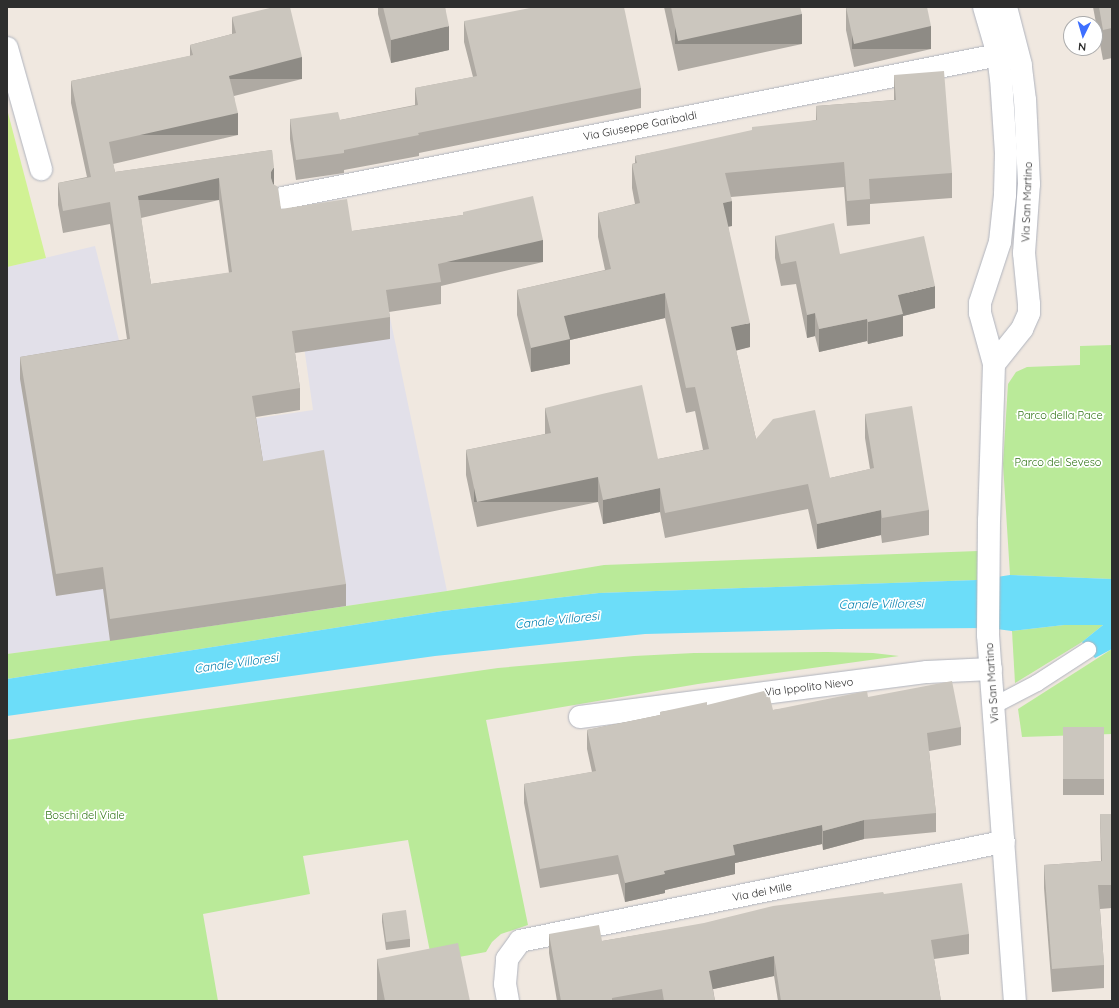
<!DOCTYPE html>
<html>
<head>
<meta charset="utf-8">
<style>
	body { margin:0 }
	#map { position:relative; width:1119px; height:1008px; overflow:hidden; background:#f0e8e0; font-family:Quicksand,sans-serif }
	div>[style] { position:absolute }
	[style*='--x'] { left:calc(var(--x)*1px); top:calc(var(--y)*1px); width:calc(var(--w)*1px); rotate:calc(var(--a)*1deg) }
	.industrial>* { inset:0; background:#e2e0e9 }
	.green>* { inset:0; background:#baea99 }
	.pitch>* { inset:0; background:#d1f294 }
	.water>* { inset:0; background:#6cddf9 }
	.roads { filter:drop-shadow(0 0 1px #b0b4be) drop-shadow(0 0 1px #b0b4be) }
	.lane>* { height:16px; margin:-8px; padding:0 8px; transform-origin:8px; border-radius:8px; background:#fff }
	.street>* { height:22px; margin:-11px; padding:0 11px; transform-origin:11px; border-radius:11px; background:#fff }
	.secondary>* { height:22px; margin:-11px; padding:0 11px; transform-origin:11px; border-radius:11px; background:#fff }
	.wall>* { inset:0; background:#afaaa3; transform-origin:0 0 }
	.shaded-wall>* { inset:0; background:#8e8b85; transform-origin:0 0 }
	.building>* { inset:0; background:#cbc6be; transform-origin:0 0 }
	span { translate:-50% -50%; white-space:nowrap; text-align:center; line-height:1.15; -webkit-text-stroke:3.5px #fff; paint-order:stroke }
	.street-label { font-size:11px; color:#2e2e2e }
	.park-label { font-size:11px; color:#2f7415 }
	.water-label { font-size:12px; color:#027fae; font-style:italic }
	.frame { position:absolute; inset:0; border:8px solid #2e2e2e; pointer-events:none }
	.north { position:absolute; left:1063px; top:16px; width:40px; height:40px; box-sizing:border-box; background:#fff; border:1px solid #ababab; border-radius:50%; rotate:185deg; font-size:11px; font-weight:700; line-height:16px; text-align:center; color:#2e2e2e }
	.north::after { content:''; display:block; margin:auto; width:14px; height:18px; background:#3e6fff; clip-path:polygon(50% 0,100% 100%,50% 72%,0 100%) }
</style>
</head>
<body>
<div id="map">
	<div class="industrial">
		<div style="clip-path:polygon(95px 246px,134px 399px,140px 436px,313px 410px,294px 276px,378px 260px,447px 591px,164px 633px,7px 654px,7px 267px)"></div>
	</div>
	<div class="green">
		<div style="clip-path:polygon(1112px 345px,1112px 579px,1010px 575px,1003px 464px,1008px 384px,1016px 372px,1027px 367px,1080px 365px,1080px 346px)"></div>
		<div style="clip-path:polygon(978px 551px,977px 580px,599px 593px,443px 611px,7px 679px,7px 654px,164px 633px,447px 591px,604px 565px)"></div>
		<div style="clip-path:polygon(1064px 625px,1103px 625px,1082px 642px,1015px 683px,1012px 631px)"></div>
		<div style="clip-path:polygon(1112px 649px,1112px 734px,1022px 737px,1018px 709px)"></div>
		<div style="clip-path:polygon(827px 652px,873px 653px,899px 656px,698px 684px,486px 720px,528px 925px,501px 934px,492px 942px,486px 952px,432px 962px,408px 840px,303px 856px,310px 894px,203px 914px,218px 1001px,7px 1001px,7px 740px,140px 719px,498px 668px,634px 656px,694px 653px)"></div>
	</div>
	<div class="pitch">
		<div style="clip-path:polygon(7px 109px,46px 258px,7px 267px)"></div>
	</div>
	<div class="water">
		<div style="clip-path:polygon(1010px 575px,1112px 579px,1112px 649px,1095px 658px,1082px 642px,1103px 625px,1064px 625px,1012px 631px,989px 628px,838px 629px,645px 634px,435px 656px,7px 716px,7px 679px,443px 611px,599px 593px,977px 580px)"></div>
	</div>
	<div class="roads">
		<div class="lane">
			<div style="--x:993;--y:706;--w:50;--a:-27.6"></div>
			<div style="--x:1037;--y:683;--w:61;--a:-32.9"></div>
		</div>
		<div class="street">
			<div style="--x:7;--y:48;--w:126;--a:74.3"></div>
			<div style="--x:283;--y:198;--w:729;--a:-11.31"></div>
			<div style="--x:580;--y:717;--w:350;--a:-7.4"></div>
			<div style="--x:927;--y:672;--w:64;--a:-2.7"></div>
			<div style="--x:508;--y:1001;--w:17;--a:-100"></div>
			<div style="--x:505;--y:984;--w:25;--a:-85"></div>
			<div style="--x:507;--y:959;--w:22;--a:-54"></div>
			<div style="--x:520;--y:941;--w:494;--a:-11.6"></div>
		</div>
		<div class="secondary">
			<div style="--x:984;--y:7;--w:50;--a:73.7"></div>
			<div style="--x:998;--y:55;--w:23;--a:83"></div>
			<div style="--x:1001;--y:78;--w:75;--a:86.2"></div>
			<div style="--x:1006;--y:153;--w:42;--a:91.4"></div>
			<div style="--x:1005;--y:195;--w:47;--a:96.1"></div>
			<div style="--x:1000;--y:242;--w:64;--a:108.2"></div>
			<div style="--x:980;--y:303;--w:10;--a:90"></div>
			<div style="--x:980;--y:313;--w:53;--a:74.6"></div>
			<div style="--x:994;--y:364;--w:156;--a:91.8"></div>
			<div style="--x:989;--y:520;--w:115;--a:90.5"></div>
			<div style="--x:988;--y:635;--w:367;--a:85.8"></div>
			<div style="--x:994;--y:364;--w:45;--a:-51.3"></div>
			<div style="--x:1022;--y:329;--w:17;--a:-66"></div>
			<div style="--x:1029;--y:313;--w:9;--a:-90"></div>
			<div style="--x:1029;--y:304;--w:51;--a:-95.6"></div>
			<div style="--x:1024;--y:253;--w:69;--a:-85.9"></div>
			<div style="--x:1029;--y:184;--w:84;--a:-92.7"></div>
			<div style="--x:1025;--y:100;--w:35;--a:-97"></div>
			<div style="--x:1021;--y:65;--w:60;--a:-104.5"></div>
		</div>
	</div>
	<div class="wall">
		<div style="clip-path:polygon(378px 7px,445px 7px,449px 50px,391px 63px,378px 14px)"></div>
		<div style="clip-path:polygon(664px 7px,800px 7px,802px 44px,678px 71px)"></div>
		<div style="clip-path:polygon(846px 7px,931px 49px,854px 67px,846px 30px)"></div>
		<div style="clip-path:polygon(1093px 7px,1112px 7px,1112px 58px,1103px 60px)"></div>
		<div style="clip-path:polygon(evenodd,232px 17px,302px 79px,234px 96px,238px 135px,113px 164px,115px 172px,272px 150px,274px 185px,281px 209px,352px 231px,463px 215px,463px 212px,543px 262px,441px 286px,441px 304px,389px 312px,390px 317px,390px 339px,295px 353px,300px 388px,300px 410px,256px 417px,263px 461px,346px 584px,346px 606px,110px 641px,103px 589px,56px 596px,20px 379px,20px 357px,127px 339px,110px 224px,63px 233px,58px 205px,58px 183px,87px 177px,71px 103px,71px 81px,190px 56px,190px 45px,232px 34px,232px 17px,219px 200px,229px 273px,151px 284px,141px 218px,219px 200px)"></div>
		<div style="clip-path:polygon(464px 21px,641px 88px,641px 108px,419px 153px,419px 156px,344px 170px,344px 173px,296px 180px,290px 139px,290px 119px,340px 120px,415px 105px,415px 88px,473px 77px,464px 42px)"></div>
		<div style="clip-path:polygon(894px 75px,952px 173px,952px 198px,870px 204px,870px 224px,847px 226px,844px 187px,731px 197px,732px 226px,728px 226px,750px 347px,736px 350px,756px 439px,830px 478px,870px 469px,865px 438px,865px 414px,929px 510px,929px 535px,882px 543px,881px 535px,817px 549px,808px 509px,665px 538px,660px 512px,603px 524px,598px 502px,477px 527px,466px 475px,466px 450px,545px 434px,545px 408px,658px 459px,703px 450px,695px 411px,686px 413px,665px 318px,570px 340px,570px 364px,531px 372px,517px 315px,517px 290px,605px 270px,598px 237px,598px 213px,635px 204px,632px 188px,632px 164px,635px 163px,635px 156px,816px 120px,816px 106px,894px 100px)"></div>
		<div style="clip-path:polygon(775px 236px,840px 254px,935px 308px,903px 316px,903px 336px,868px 344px,867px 341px,819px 352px,815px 336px,807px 338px,796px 284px,781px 286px,775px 258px)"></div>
		<div style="clip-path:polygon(868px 697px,961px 727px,961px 745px,929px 751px,936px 813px,936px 832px,864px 839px,823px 850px,822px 844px,735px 863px,735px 874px,665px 890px,665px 893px,625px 902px,618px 874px,540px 888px,524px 803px,524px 784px,592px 772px,587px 749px,587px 730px,660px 715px,660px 712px,707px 705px,773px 710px)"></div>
		<div style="left:1063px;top:727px;width:41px;height:68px"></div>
		<div style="clip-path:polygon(1100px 814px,1112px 814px,1112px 908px,1100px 909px,1104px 965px,1104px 988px,1052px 992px,1044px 888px,1044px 865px,1101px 861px)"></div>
		<div style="clip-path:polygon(884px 894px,969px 934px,969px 954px,934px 959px,941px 1001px,778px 1001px,774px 976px,713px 989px,715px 1001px,557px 1001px,549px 953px,549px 934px,602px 941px)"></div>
		<div style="clip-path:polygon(382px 914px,410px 939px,410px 947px,386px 950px,382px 922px)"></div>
		<div style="clip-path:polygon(377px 959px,470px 1001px,377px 1001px)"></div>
	</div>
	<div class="shaded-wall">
		<div style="left:802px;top:14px;width:30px;height:127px;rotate:90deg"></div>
		<div style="clip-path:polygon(449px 26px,449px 50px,391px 63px,391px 40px)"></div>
		<div style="left:931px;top:26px;width:23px;height:79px;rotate:90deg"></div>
		<div style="left:302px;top:57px;width:22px;height:75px;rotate:90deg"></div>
		<div style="left:238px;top:113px;width:22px;height:132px;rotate:90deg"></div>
		<div style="clip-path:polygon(274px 167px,274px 189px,271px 178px,271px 172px)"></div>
		<div style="left:219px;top:178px;width:22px;height:83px;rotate:90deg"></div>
		<div style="clip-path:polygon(732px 201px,732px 226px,723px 228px,723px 203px)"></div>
		<div style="left:543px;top:240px;width:22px;height:108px;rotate:90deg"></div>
		<div style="clip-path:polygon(935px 286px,935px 308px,903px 316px,903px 336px,868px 344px,868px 322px,898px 295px)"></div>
		<div style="clip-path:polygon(665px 293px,665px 318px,570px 340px,570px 364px,531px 372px,531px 348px,564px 316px)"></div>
		<div style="clip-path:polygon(815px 313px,815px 336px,807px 338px,807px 315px)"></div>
		<div style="clip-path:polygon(867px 319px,867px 341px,819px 352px,819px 329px)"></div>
		<div style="clip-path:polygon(750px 323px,750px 347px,731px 352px,731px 327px)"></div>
		<div style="left:598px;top:477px;width:25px;height:124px;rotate:90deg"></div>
		<div style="clip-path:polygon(660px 488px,660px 512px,603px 524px,603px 500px)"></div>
		<div style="clip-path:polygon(881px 510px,881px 535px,817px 549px,817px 524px)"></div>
		<div style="clip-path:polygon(864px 820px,864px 839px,823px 850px,823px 831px)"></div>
		<div style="clip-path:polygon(822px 825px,822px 844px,735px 863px,735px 874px,665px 890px,665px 893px,625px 902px,625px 883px,664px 871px,733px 845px)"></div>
		<div style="clip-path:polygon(774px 956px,774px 976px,709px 990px,709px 971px)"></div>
	</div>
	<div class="building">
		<div style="clip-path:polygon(evenodd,274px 7px,290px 7px,302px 57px,229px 76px,238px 113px,109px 142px,115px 172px,272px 150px,274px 167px,271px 172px,271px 178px,273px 184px,278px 187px,281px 209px,347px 199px,352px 231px,463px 215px,463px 212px,533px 196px,543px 240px,438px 264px,441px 282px,386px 290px,390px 317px,292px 331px,300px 388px,252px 396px,263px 461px,324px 450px,346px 584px,110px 619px,103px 567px,56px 574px,20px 357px,130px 339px,110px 202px,63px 211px,58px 183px,91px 177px,71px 81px,193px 55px,190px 45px,236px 33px,232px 17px,274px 7px,219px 178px,232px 272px,151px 284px,138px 196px,219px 178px)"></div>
		<div style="clip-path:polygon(383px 7px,445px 7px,449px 26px,391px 40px)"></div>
		<div style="clip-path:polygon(535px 7px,624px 7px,641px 88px,418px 133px,419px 135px,344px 150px,344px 153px,296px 160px,290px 119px,338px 112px,340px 120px,418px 105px,415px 88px,477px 76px,464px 21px)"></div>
		<div style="clip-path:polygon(671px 7px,800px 7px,802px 14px,678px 41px)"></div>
		<div style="clip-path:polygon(846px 7px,927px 7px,931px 26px,854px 44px)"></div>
		<div style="clip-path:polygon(1099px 7px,1112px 7px,1112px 28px,1103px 30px)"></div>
		<div style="clip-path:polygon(944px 71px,952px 173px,869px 179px,870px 199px,847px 201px,844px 162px,725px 173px,732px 201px,723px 203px,750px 323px,731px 327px,756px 439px,773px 419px,815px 410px,830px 478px,874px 468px,865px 414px,912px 406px,929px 510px,882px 518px,881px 510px,817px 524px,808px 484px,665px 513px,660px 488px,603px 500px,598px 477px,477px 502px,466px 450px,551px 433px,545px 408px,602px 394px,642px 385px,658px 459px,709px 449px,695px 387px,686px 388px,665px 293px,564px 316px,570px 339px,531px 348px,517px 290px,611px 269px,598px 213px,640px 203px,632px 164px,637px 163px,635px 156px,752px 130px,752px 127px,817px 120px,816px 106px,896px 100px,894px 75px)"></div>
		<div style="clip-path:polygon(834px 223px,840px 254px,924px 236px,935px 286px,898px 295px,903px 314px,868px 322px,867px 319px,819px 329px,815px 313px,807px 315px,796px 261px,781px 264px,775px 236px)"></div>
		<div style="clip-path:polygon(952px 681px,961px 727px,927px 733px,936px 813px,864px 820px,823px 831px,822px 825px,733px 845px,735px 855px,664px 871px,665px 874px,625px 883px,618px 855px,540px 869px,524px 784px,596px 771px,587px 730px,660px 715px,660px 712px,707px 702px,707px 705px,768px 690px,773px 710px,867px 691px,868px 697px)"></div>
		<div style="left:1063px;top:727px;width:41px;height:52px"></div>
		<div style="clip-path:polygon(1100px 814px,1112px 814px,1112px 885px,1098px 885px,1104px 965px,1052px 969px,1044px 865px,1102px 861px)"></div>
		<div style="clip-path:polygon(962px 883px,969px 934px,931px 940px,941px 1001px,781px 1001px,774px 956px,709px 971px,715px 1001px,664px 1001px,662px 989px,612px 998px,612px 1001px,561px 1001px,549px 934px,599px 925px,602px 941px,704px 923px,773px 906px,883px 892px,884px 894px)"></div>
		<div style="left:406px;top:910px;width:29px;height:24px;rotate:82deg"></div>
		<div style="clip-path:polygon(458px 943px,470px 1001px,385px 1001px,377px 959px)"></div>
	</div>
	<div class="street-label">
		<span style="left:640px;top:126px;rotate:-11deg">Via Giuseppe Garibaldi</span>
		<span style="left:1027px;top:202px;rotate:-88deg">Via San Martino</span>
		<span style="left:992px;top:683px;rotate:-94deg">Via San Martino</span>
		<span style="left:809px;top:687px;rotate:-7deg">Via Ippolito Nievo</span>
		<span style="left:762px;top:892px;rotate:-11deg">Via dei Mille</span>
	</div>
	<div class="park-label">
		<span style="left:1060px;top:415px">Parco della Pace</span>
		<span style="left:1058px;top:462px">Parco del Seveso</span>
		<span style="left:85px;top:815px">Boschi del Viale</span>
	</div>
	<div class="water-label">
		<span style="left:881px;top:604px;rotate:-1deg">Canale Villoresi</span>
		<span style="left:557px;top:620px;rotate:-6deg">Canale Villoresi</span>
		<span style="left:236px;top:663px;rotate:-8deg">Canale Villoresi</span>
	</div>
	<div class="frame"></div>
	<div class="north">N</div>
</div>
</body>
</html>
